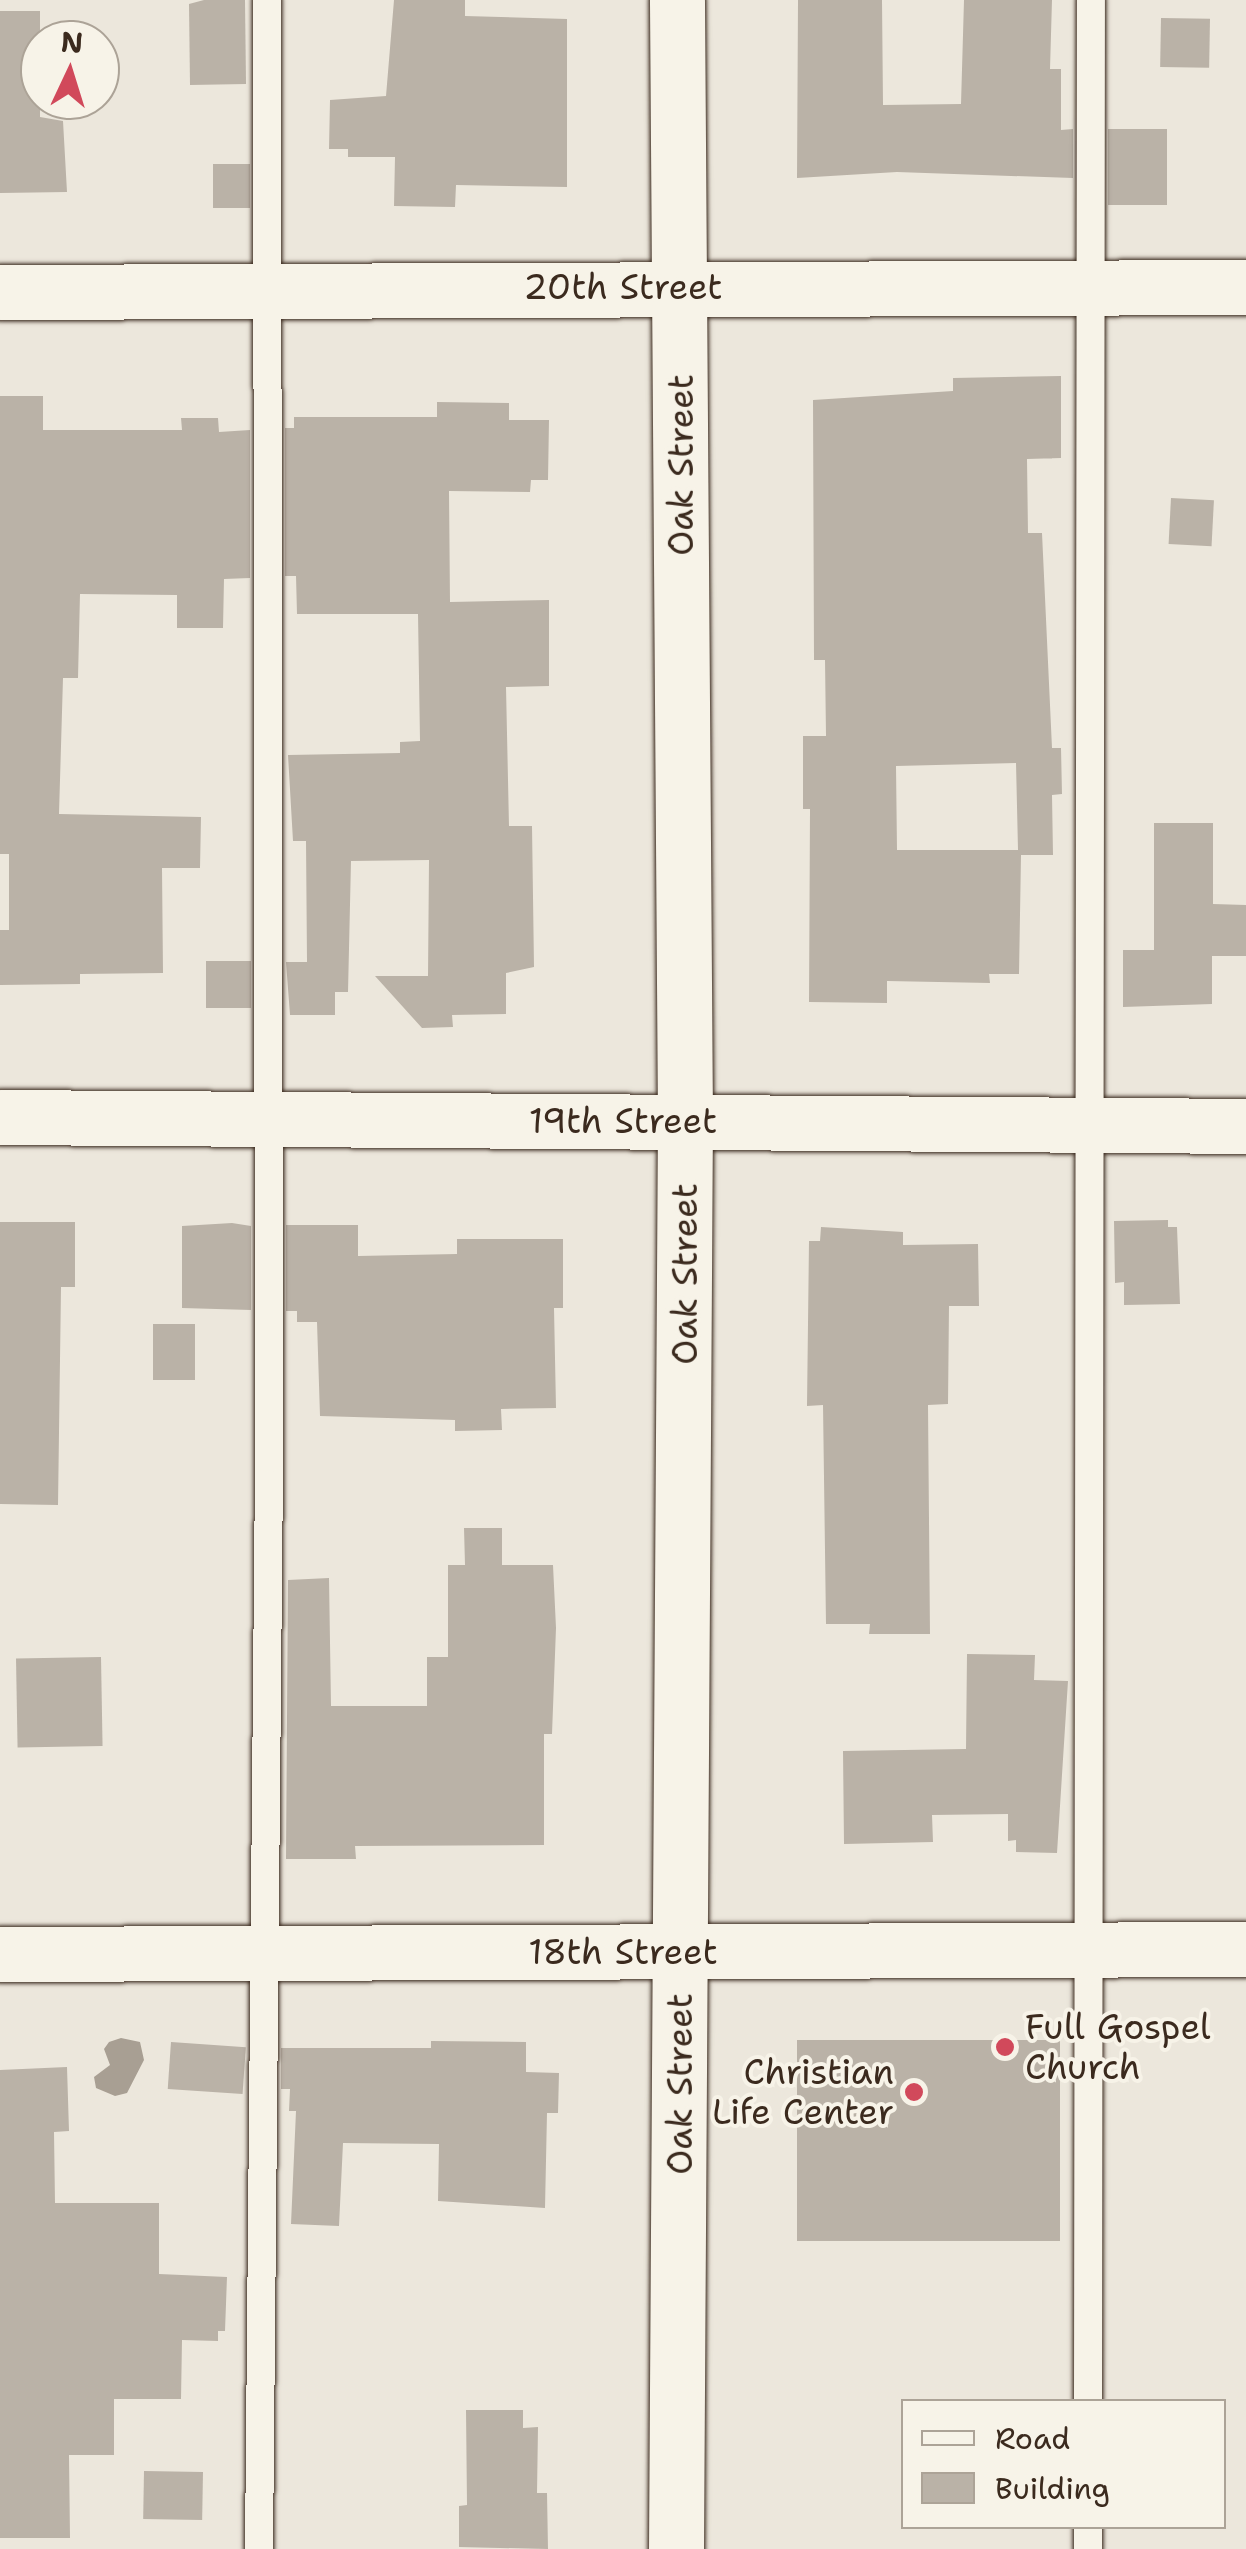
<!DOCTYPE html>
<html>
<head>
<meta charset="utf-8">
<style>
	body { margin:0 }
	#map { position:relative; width:1246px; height:2549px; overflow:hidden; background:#ece7dc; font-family:"Shantell Sans",sans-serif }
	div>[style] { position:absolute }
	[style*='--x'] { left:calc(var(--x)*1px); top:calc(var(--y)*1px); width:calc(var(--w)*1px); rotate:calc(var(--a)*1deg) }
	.water>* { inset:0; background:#a89f93 }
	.building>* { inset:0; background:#bab2a7; transform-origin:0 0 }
	.roads { filter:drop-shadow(0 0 2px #3b2a1e) drop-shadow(0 0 2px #3b2a1e) }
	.lane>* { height:28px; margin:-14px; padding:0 14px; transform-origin:14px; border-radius:14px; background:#f7f3e8 }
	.street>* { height:55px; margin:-27.5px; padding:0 27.5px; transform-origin:27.5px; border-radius:27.5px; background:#f7f3e8 }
	.dots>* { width:28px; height:28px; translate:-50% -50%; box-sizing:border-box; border:5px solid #f7f3e8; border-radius:50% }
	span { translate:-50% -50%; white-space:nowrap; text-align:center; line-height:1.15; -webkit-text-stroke:8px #f7f3e8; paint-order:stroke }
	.street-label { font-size:35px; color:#3b2a1e }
	.poi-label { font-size:35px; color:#3b2a1e }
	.left { translate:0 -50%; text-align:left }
	.right { translate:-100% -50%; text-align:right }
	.legend { position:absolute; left:901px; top:2399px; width:325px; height:130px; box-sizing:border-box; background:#f7f3e8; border:2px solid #aca397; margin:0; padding:12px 18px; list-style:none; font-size:30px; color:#3b2a1e }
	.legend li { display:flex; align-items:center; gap:20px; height:50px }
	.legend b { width:50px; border:2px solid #aca397 }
	.north { position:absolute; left:20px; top:20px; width:100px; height:100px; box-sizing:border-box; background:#f7f3e8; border:2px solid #aca397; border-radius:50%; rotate:4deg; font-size:28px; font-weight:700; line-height:40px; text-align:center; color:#3b2a1e }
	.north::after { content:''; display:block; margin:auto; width:35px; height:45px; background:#d1495b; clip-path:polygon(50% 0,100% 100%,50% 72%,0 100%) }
</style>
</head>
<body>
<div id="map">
	<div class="water">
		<div style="clip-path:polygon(121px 2038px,140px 2042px,144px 2060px,127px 2093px,115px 2096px,96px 2088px,94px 2077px,110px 2065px,104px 2049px,109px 2042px)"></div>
	</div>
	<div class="building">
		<div style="clip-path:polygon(204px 0,245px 0,246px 84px,190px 85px,189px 4px)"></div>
		<div style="clip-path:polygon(394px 0,465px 0,465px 16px,567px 19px,567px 187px,456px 185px,455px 207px,394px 206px,395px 157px,348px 157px,348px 149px,329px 149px,330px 100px,386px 96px)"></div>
		<div style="clip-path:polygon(798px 0,882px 0,883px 105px,961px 104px,964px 0,1052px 0,1050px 69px,1061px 69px,1061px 130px,1073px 129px,1073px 178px,897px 172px,797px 178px)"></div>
		<div style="clip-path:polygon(0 11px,40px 11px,40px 117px,63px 121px,67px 192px,0 193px)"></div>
		<div style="left:1161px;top:18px;width:49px;height:49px;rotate:1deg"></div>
		<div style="left:1108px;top:129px;width:59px;height:76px"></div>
		<div style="left:213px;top:164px;width:37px;height:44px"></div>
		<div style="clip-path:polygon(evenodd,1061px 376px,1061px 458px,1027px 459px,1028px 533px,1042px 533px,1052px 748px,1061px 748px,1062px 794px,1052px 795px,1053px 855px,1021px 855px,1019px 974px,989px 974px,990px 983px,887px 981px,887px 1003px,809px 1002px,810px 809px,803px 809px,803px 736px,826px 736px,825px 660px,814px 660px,813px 400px,953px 391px,953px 378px,1061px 376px,1016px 763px,1018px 850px,897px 850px,896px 766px,1016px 763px)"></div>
		<div style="clip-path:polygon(0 396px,43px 396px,43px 430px,182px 430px,181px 418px,218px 418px,219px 432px,250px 430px,250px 578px,224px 579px,223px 628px,177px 628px,177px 595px,80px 594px,78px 678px,63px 678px,59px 814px,201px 817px,200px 868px,162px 868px,163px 973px,80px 974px,80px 984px,0 985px,0 930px,9px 930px,9px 854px,0 854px)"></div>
		<div style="clip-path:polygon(437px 402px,509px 403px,509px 420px,549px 420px,548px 480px,531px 480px,530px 492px,449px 491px,450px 602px,549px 600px,549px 686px,506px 687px,509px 826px,532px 826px,534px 967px,506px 973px,506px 1014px,452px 1015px,453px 1027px,422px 1028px,375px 976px,428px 976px,429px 860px,351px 861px,348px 992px,335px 992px,335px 1015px,290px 1015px,286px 962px,307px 962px,306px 841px,293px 841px,288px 755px,400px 753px,400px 742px,420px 741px,418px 614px,297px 614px,296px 576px,285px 576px,285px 428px,294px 428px,294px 417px,437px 417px)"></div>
		<div style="left:1171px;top:498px;width:43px;height:46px;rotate:3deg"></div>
		<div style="clip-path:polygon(1154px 823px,1213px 823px,1213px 904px,1246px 905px,1246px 956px,1212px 956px,1212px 1004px,1123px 1007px,1123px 950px,1154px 950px)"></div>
		<div style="left:206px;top:961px;width:45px;height:47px"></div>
		<div style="clip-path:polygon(1168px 1220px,1168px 1227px,1177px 1227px,1180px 1304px,1124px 1305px,1124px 1282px,1115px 1283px,1114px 1221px)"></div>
		<div style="clip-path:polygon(0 1222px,75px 1222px,75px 1287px,61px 1287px,58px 1505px,0 1504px)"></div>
		<div style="clip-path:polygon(232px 1223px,251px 1226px,251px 1310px,182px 1308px,182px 1226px)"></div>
		<div style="clip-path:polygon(286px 1225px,358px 1225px,358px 1256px,457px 1254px,457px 1239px,563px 1239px,563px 1308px,554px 1308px,556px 1408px,501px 1409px,502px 1430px,455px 1431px,455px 1420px,320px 1416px,317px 1322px,297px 1322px,297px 1311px,286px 1311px)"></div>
		<div style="clip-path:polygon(821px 1227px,903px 1232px,903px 1245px,978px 1244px,979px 1306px,949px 1306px,948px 1404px,928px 1405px,930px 1634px,869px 1634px,870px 1624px,826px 1624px,823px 1405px,807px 1406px,809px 1241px,820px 1241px)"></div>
		<div style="left:153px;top:1324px;width:42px;height:56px"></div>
		<div style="clip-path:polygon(464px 1528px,502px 1528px,502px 1565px,553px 1565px,556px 1628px,552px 1734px,544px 1734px,544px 1845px,355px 1846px,356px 1859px,286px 1859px,288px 1580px,329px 1578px,331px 1706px,427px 1706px,427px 1657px,448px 1657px,448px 1565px,465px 1565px)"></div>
		<div style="clip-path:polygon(967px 1654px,1035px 1655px,1034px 1680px,1068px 1681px,1057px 1853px,1016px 1852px,1016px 1840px,1008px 1841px,1008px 1814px,932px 1815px,933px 1842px,844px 1844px,843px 1751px,966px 1749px)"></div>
		<div style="left:101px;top:1657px;width:89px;height:85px;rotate:89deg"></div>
		<div style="left:797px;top:2040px;width:263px;height:201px"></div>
		<div style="clip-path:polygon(431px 2041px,526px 2042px,526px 2072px,559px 2073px,558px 2113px,547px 2113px,545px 2208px,438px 2201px,439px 2144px,343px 2143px,339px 2226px,291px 2224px,296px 2111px,289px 2111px,290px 2089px,281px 2089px,281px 2048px,431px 2048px)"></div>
		<div style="left:171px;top:2042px;width:75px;height:47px;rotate:4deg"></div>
		<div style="clip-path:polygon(67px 2067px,69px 2131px,54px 2132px,55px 2203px,159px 2203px,159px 2274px,227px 2277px,225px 2331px,218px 2331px,218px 2341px,182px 2340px,181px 2399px,114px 2399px,114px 2455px,69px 2455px,70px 2538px,0 2538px,0 2070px)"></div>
		<div style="clip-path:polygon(466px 2410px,523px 2410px,523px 2428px,538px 2427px,537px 2493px,547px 2493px,548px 2549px,459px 2547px,459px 2506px,467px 2505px)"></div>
		<div style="left:144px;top:2471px;width:59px;height:48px;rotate:1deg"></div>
	</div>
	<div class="roads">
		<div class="lane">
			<div style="--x:1088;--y:2402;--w:2402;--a:-89.93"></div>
			<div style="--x:259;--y:2549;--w:1091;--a:-89.47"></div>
			<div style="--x:269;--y:1458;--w:1458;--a:-90.08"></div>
			<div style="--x:1088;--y:2549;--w:23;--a:-90"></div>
		</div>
		<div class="street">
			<div style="--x:0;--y:292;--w:1246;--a:-0.23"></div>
			<div style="--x:0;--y:1117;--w:1246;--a:0.41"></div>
			<div style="--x:0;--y:1954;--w:1246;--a:-0.23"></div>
			<div style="--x:676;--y:2549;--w:1428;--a:-89.64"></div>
			<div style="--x:685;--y:1121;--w:1121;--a:-90.41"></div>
		</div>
	</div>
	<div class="dots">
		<div style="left:1005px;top:2047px;background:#d1495b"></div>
		<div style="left:914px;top:2092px;background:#d1495b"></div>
	</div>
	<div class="street-label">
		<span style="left:623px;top:287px">20th Street</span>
		<span style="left:681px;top:465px;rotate:-90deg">Oak Street</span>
		<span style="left:623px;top:1121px">19th Street</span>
		<span style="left:685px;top:1274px;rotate:-90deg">Oak Street</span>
		<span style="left:623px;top:1952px">18th Street</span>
		<span style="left:680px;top:2084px;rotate:-90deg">Oak Street</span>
	</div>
	<div class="poi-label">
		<span class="left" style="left:1025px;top:2047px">Full Gospel<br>Church</span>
		<span class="right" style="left:894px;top:2092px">Christian<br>Life Center</span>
	</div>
	<ul class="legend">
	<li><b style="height:12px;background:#f7f3e8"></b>Road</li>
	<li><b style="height:28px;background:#bab2a7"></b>Building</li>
	</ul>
	<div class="north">N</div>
</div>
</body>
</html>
